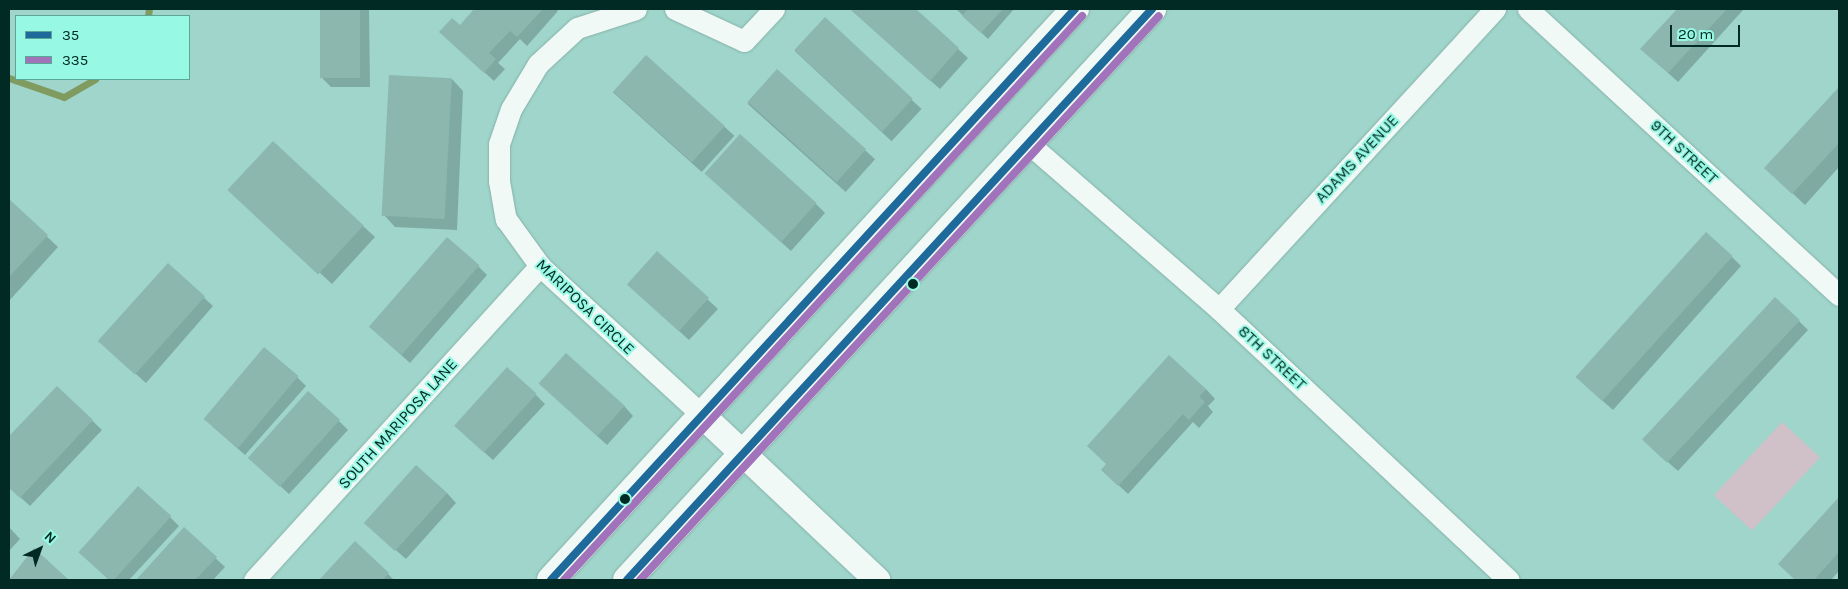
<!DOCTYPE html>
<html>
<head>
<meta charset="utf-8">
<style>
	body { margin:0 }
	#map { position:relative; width:1848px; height:589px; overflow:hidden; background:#9fd5ca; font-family:Karla,sans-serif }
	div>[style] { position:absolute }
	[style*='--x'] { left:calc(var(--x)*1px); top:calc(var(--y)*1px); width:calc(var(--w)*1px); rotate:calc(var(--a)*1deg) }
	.green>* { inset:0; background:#d0c0c7; transform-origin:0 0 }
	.shadow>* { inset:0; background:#0003; transform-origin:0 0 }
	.stream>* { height:7px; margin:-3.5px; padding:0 3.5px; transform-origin:3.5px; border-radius:3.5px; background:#809b60 }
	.building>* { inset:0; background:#8cb7af; transform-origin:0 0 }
	.roads { filter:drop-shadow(0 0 1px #86b1a9) drop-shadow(0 0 1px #86b1a9) }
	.minor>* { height:21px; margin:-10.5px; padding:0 10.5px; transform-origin:10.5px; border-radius:10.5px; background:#f1f9f7 }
	.tertiary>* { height:26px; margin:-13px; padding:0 13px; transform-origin:13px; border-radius:13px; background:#f1f9f7 }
	.secondary>* { height:28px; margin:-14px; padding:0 14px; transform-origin:14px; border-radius:14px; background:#f1f9f7 }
	.bus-1>* { height:8px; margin:-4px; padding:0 4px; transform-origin:4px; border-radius:4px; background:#1e6b9b }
	.bus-2>* { height:8px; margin:-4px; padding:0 4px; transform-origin:4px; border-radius:4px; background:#a173ba }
	.dots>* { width:14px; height:14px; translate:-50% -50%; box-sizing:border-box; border:2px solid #97f8e4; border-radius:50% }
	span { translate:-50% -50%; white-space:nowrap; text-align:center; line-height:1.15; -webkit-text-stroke:4px #97f8e4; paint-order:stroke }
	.street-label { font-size:16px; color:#002a23 }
	.frame { position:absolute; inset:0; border:10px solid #002a23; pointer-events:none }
	.legend { position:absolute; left:15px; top:15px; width:175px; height:65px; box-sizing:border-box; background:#97f8e4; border:1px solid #5ba697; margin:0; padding:6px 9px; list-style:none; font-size:15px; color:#002a23 }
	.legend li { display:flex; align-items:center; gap:10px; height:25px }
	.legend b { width:25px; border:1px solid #5ba697 }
	.north { position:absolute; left:15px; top:524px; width:50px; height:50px; -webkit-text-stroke:4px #97f8e4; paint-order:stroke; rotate:42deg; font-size:14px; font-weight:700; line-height:20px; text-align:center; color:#002a23 }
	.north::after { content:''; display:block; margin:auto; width:18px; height:22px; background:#002a23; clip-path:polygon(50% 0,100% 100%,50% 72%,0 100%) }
	.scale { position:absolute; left:1670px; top:25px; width:70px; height:22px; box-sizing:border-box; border:2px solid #002a23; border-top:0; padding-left:6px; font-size:15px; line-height:18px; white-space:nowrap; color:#002a23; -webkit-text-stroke:4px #97f8e4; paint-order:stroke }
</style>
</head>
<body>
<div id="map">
	<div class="green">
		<div style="left:1782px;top:422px;width:52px;height:100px;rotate:43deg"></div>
	</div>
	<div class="shadow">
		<div style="clip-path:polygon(321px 9px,369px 9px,370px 87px,331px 87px,322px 78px)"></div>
		<div style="clip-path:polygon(476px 9px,556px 9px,558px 11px,527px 46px,520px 39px,498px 63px,505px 69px,494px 81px,450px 41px)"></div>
		<div style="clip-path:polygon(850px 9px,914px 9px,968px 58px,940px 89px)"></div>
		<div style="clip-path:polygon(956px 9px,1014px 9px,988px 39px)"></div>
		<div style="clip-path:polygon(1678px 9px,1744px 9px,1678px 82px,1642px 49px)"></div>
		<div style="left:825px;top:19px;width:132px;height:44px;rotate:43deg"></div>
		<div style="left:646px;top:56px;width:119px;height:49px;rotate:42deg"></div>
		<div style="left:777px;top:71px;width:132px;height:44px;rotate:42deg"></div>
		<div style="clip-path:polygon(452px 79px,463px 91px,457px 230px,395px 227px,384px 215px)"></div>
		<div style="clip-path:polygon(1839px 89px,1839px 167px,1805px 205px,1766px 168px)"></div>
		<div style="clip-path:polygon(715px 182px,816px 204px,825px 213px,791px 251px)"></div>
		<div style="clip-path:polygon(9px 201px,58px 247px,9px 301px)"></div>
		<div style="clip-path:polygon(242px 201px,363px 226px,375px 237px,332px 284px)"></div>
		<div style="clip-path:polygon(657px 253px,718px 309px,689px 340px,638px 294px)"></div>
		<div style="clip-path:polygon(1732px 257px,1741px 266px,1613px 410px,1587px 387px)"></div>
		<div style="clip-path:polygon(168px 265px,213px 306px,146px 383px,110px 351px)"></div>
		<div style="clip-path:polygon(478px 266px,487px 275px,410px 363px,380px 336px)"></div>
		<div style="clip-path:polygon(1799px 321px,1808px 330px,1678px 471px,1653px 449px)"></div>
		<div style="clip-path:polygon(297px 377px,306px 386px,245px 455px,212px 426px)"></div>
		<div style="clip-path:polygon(57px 387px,102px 430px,30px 506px,9px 487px,9px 438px)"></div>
		<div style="clip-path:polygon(1206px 389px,1215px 399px,1208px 406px,1213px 412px,1199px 428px,1193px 422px,1128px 494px,1112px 479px)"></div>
		<div style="clip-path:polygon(549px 392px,624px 406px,633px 416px,607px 445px)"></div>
		<div style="clip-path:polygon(536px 395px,545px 404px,493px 460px,465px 435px)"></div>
		<div style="clip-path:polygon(339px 421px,348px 430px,289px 494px,258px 466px)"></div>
		<div style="clip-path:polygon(447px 493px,456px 503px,406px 559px,375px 532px)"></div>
		<div style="clip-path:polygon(1839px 499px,1839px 571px,1831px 580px,1796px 580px,1780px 564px)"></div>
		<div style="clip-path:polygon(170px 517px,179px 526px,129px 580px,109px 580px,89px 561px)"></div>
		<div style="clip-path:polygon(9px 527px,20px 539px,9px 551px)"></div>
		<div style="clip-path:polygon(184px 529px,225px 567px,213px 580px,138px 580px)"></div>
		<div style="clip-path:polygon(355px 543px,388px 574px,394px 580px,320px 580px)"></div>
		<div style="clip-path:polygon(34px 550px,67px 580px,9px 580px)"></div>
	</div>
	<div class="stream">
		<div style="--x:148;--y:16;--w:7;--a:-82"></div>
		<div style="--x:9;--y:78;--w:58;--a:19.1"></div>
		<div style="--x:64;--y:97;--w:36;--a:-30"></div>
	</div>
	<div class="building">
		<div style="left:320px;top:9px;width:40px;height:69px"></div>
		<div style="clip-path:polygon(474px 9px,543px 9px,517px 37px,510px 31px,489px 53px,496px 59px,484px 73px,439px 32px,452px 18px,460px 25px)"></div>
		<div style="clip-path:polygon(850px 9px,916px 9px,959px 48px,930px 81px)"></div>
		<div style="clip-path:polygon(968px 9px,1003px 9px,981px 33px,962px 16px)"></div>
		<div style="clip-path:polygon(1677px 9px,1727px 9px,1668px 73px,1640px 49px)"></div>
		<div style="left:825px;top:17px;width:120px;height:45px;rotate:43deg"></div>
		<div style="left:646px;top:55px;width:106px;height:49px;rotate:42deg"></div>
		<div style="left:777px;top:69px;width:120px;height:44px;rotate:42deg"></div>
		<div style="left:389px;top:75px;width:63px;height:141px;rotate:3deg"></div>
		<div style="clip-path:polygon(1839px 87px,1839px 143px,1792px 194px,1764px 168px)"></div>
		<div style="left:740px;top:134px;width:103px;height:53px;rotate:42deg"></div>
		<div style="left:273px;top:141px;width:124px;height:67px;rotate:43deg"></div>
		<div style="clip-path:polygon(9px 199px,48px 235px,9px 277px)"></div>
		<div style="left:1706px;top:232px;width:36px;height:195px;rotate:42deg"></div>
		<div style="left:447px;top:237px;width:43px;height:119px;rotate:41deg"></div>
		<div style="left:657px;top:251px;width:70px;height:45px;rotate:42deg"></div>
		<div style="left:168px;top:263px;width:50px;height:105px;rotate:42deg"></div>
		<div style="left:1775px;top:297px;width:34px;height:195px;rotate:43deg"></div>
		<div style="left:264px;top:347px;width:45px;height:94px;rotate:40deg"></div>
		<div style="left:566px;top:353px;width:79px;height:41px;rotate:42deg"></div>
		<div style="clip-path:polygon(1169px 355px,1206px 389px,1199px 396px,1205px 402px,1189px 420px,1183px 414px,1118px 486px,1101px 470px,1106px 464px,1087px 446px)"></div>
		<div style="left:507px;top:367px;width:40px;height:79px;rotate:42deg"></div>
		<div style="clip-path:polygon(57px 386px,93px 420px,20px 498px,9px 488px,9px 436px)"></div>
		<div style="left:308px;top:391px;width:43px;height:90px;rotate:42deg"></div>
		<div style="left:416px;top:465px;width:42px;height:78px;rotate:42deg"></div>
		<div style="left:138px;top:486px;width:45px;height:89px;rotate:42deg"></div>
		<div style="clip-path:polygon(1839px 497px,1839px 552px,1814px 580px,1795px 580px,1778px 564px)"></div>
		<div style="clip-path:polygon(184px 527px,217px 557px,195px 580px,136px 580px)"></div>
		<div style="clip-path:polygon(355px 541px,389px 573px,383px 580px,319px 580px)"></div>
		<div style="clip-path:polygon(34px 548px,69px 580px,9px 580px)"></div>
	</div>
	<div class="roads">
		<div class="minor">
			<div style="--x:636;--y:9;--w:62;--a:162.1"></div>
			<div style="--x:577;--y:28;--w:53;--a:137.3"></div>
			<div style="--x:538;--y:64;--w:52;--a:121"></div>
			<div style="--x:511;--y:109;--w:37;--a:109"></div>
			<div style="--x:499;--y:144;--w:37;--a:90"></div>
			<div style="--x:499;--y:181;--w:39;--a:80"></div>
			<div style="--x:506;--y:219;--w:58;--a:54.1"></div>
			<div style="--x:540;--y:266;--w:220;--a:42.6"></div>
			<div style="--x:675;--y:9;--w:76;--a:24.9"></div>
			<div style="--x:744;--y:41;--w:44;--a:-46.8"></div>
			<div style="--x:1528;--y:9;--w:423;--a:42.6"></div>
			<div style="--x:1028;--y:143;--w:253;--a:41"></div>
			<div style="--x:1219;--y:309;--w:397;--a:43.1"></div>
			<div style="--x:1219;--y:309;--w:408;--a:-47.4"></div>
			<div style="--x:254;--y:580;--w:425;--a:-47.7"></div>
		</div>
		<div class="tertiary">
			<div style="--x:702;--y:415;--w:241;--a:43.3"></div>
		</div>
		<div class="secondary">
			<div style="--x:551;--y:580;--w:775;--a:-47.46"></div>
			<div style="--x:627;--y:580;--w:776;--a:-47.4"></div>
		</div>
	</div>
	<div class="bus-1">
		<div style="--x:551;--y:580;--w:775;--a:-47.46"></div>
		<div style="--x:627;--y:580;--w:776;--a:-47.4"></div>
	</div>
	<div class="bus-2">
		<div style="--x:564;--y:580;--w:766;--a:-47.43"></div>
		<div style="--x:640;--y:580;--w:766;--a:-47.38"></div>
	</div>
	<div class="dots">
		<div style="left:913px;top:284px;background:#002a23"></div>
		<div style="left:625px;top:499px;background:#002a23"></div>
	</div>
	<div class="street-label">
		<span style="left:1684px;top:152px;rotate:43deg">9TH STREET</span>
		<span style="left:1357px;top:159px;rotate:-47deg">ADAMS AVENUE</span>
		<span style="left:585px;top:307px;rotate:44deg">MARIPOSA CIRCLE</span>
		<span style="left:1272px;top:358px;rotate:43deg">8TH STREET</span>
		<span style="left:398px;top:424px;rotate:-48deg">SOUTH MARIPOSA LANE</span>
	</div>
	<div class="frame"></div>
	<ul class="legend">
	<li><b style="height:6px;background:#1e6b9b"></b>35</li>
	<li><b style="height:6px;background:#a173ba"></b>335</li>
	</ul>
	<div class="north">N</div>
	<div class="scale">20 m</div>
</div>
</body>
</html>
